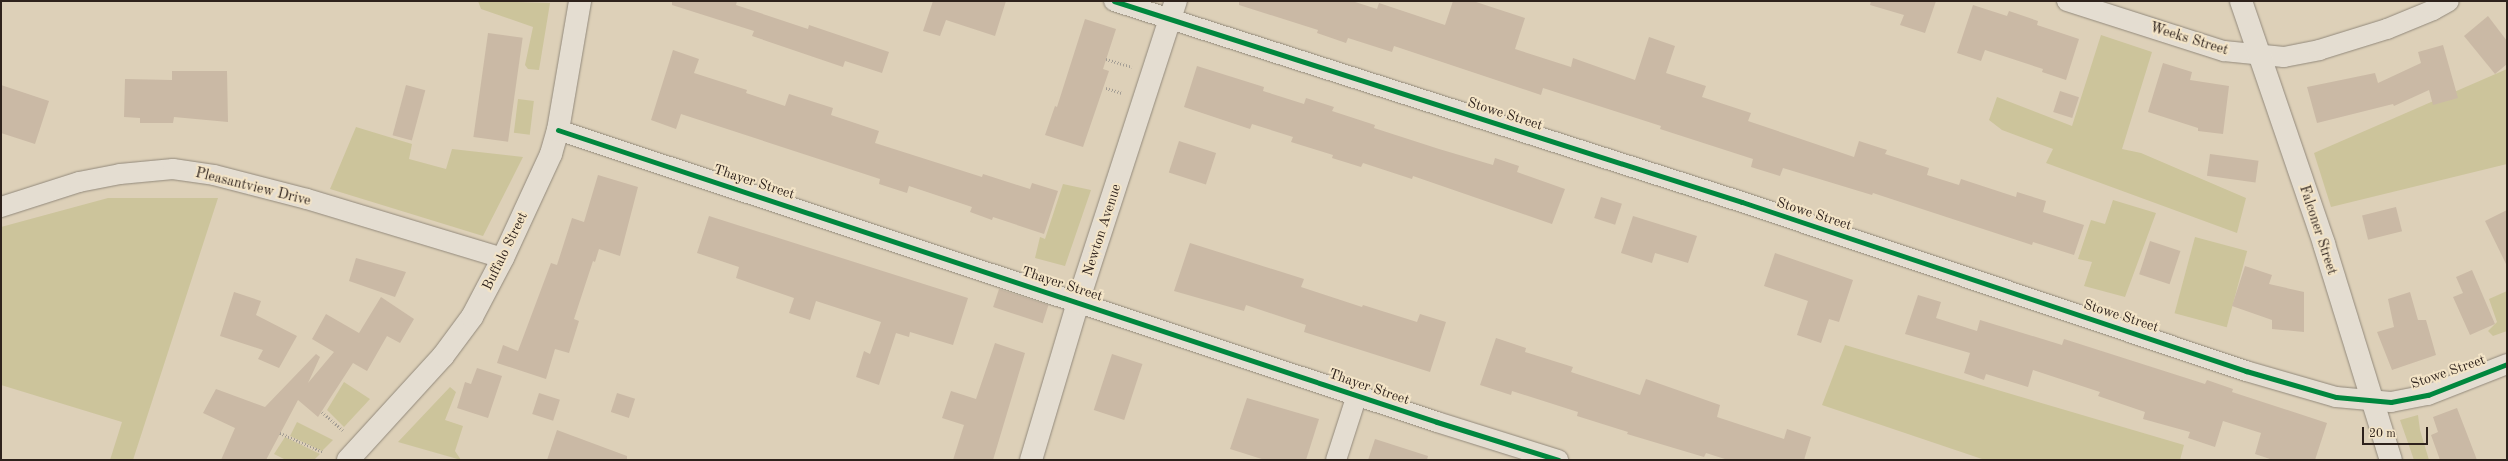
<!DOCTYPE html>
<html>
<head>
<meta charset="utf-8">
<style>
	body { margin:0 }
	#map { position:relative; width:2508px; height:461px; overflow:hidden; background:#ddd0b8; font-family:"Old Standard TT",serif }
	div>[style] { position:absolute }
	[style*='--x'] { left:calc(var(--x)*1px); top:calc(var(--y)*1px); width:calc(var(--w)*1px); rotate:calc(var(--a)*1deg) }
	.green>* { inset:0; background:#ccc49b; transform-origin:0 0 }
	.building>* { inset:0; background:#cab9a5; transform-origin:0 0 }
	.path>* { height:2.5px; margin-top:-1.25px; transform-origin:0; background:repeating-linear-gradient(90deg,#a39d94 0 1px,transparent 0 3px) }
	.roads { filter:drop-shadow(0 0 1px #92897b) drop-shadow(0 0 1px #92897b) }
	.street>* { height:20px; margin:-10px; padding:0 10px; transform-origin:10px; border-radius:10px; background:#e4ddd1 }
	.secondary>* { height:22px; margin:-11px; padding:0 11px; transform-origin:11px; border-radius:11px; background:#e4ddd1 }
	.cycleway>* { height:5px; margin:-2.5px; padding:0 2.5px; transform-origin:2.5px; border-radius:2.5px; background:#00873e }
	span { translate:-50% -50%; white-space:nowrap; text-align:center; line-height:1.15; -webkit-text-stroke:4px #f3e4c7; paint-order:stroke }
	.street-label { font-size:14px; color:#2e221c }
	.frame { position:absolute; inset:0; border:2px solid #2e221c; pointer-events:none }
	.scale { position:absolute; left:2362px; top:427px; width:66px; height:18px; box-sizing:border-box; border:2px solid #2e221c; border-top:0; padding-left:5px; font-size:12px; line-height:14px; white-space:nowrap; color:#2e221c; -webkit-text-stroke:3px #f3e4c7; paint-order:stroke }
</style>
</head>
<body>
<div id="map">
	<div class="green">
		<div style="clip-path:polygon(478px 1px,550px 3px,539px 70px,528px 69px,525px 65px,533px 27px,481px 9px)"></div>
		<div style="clip-path:polygon(2101px 35px,2152px 52px,2122px 149px,2141px 153px,2246px 198px,2237px 233px,2046px 163px,2053px 149px,2002px 130px,1989px 120px,1997px 97px,2072px 126px)"></div>
		<div style="clip-path:polygon(2507px 69px,2507px 164px,2331px 207px,2314px 153px)"></div>
		<div style="left:518px;top:99px;width:16px;height:34px;rotate:7deg"></div>
		<div style="clip-path:polygon(356px 127px,412px 144px,409px 159px,446px 169px,452px 149px,523px 157px,483px 236px,330px 189px)"></div>
		<div style="clip-path:polygon(1063px 184px,1091px 190px,1065px 266px,1035px 258px,1040px 237px,1045px 239px)"></div>
		<div style="clip-path:polygon(108px 198px,218px 198px,133px 460px,110px 460px,122px 422px,1px 385px,1px 227px)"></div>
		<div style="clip-path:polygon(2113px 200px,2156px 213px,2125px 297px,2084px 286px,2092px 262px,2078px 259px,2091px 220px,2105px 224px)"></div>
		<div style="left:2195px;top:237px;width:54px;height:79px;rotate:15deg"></div>
		<div style="clip-path:polygon(2507px 291px,2507px 331px,2493px 336px,2488px 331px,2497px 322px,2489px 299px)"></div>
		<div style="clip-path:polygon(1845px 345px,2184px 445px,2180px 460px,1985px 460px,1822px 405px)"></div>
		<div style="clip-path:polygon(344px 382px,370px 399px,344px 427px,327px 410px)"></div>
		<div style="clip-path:polygon(450px 387px,456px 392px,445px 420px,463px 426px,455px 451px,461px 460px,398px 442px)"></div>
		<div style="clip-path:polygon(2418px 415px,2420px 430px,2429px 460px,2414px 460px,2400px 420px)"></div>
		<div style="clip-path:polygon(297px 422px,333px 440px,322px 451px,290px 436px)"></div>
		<div style="clip-path:polygon(285px 437px,320px 454px,314px 460px,286px 460px,274px 454px)"></div>
	</div>
	<div class="building">
		<div style="clip-path:polygon(672px 1px,737px 1px,736px 5px,808px 29px,809px 25px,889px 52px,882px 73px,845px 61px,843px 67px,752px 36px,754px 31px,672px 5px)"></div>
		<div style="clip-path:polygon(933px 1px,1006px 1px,995px 36px,946px 20px,940px 36px,923px 31px)"></div>
		<div style="clip-path:polygon(1239px 1px,1352px 1px,1377px 9px,1379px 3px,1445px 25px,1453px 1px,1473px 1px,1525px 18px,1515px 49px,1571px 67px,1573px 58px,1635px 80px,1649px 37px,1675px 46px,1666px 73px,1706px 86px,1702px 97px,1751px 113px,1748px 121px,1854px 157px,1859px 141px,1887px 150px,1885px 154px,1929px 168px,1927px 175px,1959px 185px,1961px 179px,2016px 197px,2017px 192px,2046px 201px,2043px 212px,2084px 225px,2074px 255px,2033px 242px,2032px 245px,1873px 193px,1872px 195px,1783px 168px,1780px 176px,1751px 167px,1753px 159px,1660px 129px,1661px 126px,1543px 88px,1541px 95px,1394px 46px,1392px 52px,1348px 38px,1346px 43px,1317px 33px,1318px 30px,1239px 5px)"></div>
		<div style="clip-path:polygon(1871px 1px,1936px 1px,1925px 33px,1900px 25px,1904px 15px,1870px 5px)"></div>
		<div style="clip-path:polygon(1973px 5px,2007px 16px,2009px 11px,2038px 21px,2037px 25px,2079px 39px,2066px 80px,2042px 72px,2043px 69px,1985px 50px,1981px 61px,1957px 53px)"></div>
		<div style="clip-path:polygon(2488px 16px,2507px 41px,2507px 64px,2495px 74px,2464px 36px)"></div>
		<div style="clip-path:polygon(1085px 19px,1116px 29px,1103px 69px,1109px 71px,1083px 147px,1045px 135px,1055px 106px,1057px 107px)"></div>
		<div style="left:488px;top:33px;width:35px;height:105px;rotate:8deg"></div>
		<div style="clip-path:polygon(2443px 45px,2458px 98px,2433px 105px,2429px 90px,2394px 106px,2393px 104px,2317px 123px,2307px 87px,2375px 73px,2378px 83px,2421px 63px,2418px 52px)"></div>
		<div style="clip-path:polygon(673px 50px,699px 59px,694px 73px,747px 90px,746px 93px,785px 106px,789px 94px,833px 108px,831px 115px,879px 131px,875px 143px,982px 177px,983px 174px,1030px 189px,1032px 183px,1058px 191px,1044px 234px,993px 217px,992px 220px,970px 212px,972px 207px,909px 186px,907px 193px,879px 184px,880px 179px,681px 114px,676px 129px,651px 120px)"></div>
		<div style="clip-path:polygon(2163px 63px,2192px 72px,2190px 80px,2229px 86px,2223px 134px,2198px 131px,2198px 128px,2148px 112px)"></div>
		<div style="clip-path:polygon(1197px 66px,1264px 87px,1263px 91px,1304px 104px,1306px 98px,1334px 107px,1332px 111px,1375px 125px,1374px 128px,1439px 149px,1493px 165px,1495px 158px,1519px 166px,1517px 172px,1565px 189px,1552px 224px,1413px 176px,1412px 179px,1363px 163px,1361px 167px,1332px 158px,1333px 155px,1291px 142px,1293px 137px,1252px 124px,1250px 129px,1184px 107px)"></div>
		<div style="clip-path:polygon(172px 71px,227px 71px,228px 122px,174px 117px,173px 123px,140px 123px,140px 118px,124px 117px,125px 79px,172px 80px)"></div>
		<div style="clip-path:polygon(1px 85px,49px 101px,35px 144px,1px 133px)"></div>
		<div style="left:406px;top:85px;width:20px;height:52px;rotate:15deg"></div>
		<div style="left:2060px;top:91px;width:20px;height:22px;rotate:18deg"></div>
		<div style="left:1179px;top:141px;width:39px;height:33px;rotate:18deg"></div>
		<div style="left:2210px;top:154px;width:49px;height:22px;rotate:8deg"></div>
		<div style="clip-path:polygon(598px 175px,638px 187px,620px 256px,599px 249px,595px 262px,593px 261px,574px 319px,579px 321px,569px 353px,555px 349px,546px 379px,497px 363px,503px 345px,518px 351px,551px 263px,557px 265px,572px 218px,584px 222px)"></div>
		<div style="left:1601px;top:197px;width:22px;height:22px;rotate:18deg"></div>
		<div style="left:2396px;top:207px;width:25px;height:35px;rotate:76deg"></div>
		<div style="clip-path:polygon(2507px 210px,2507px 266px,2485px 221px)"></div>
		<div style="clip-path:polygon(709px 216px,968px 298px,953px 345px,910px 332px,909px 337px,896px 333px,879px 385px,856px 377px,864px 351px,870px 354px,881px 322px,816px 301px,810px 320px,789px 313px,794px 298px,736px 278px,739px 267px,697px 253px)"></div>
		<div style="clip-path:polygon(1633px 216px,1697px 236px,1688px 263px,1655px 253px,1652px 263px,1621px 253px)"></div>
		<div style="left:2150px;top:241px;width:32px;height:35px;rotate:18deg"></div>
		<div style="clip-path:polygon(1190px 243px,1304px 279px,1301px 287px,1362px 307px,1363px 305px,1417px 322px,1420px 314px,1446px 322px,1430px 372px,1304px 332px,1306px 325px,1246px 305px,1244px 311px,1174px 291px)"></div>
		<div style="clip-path:polygon(1775px 253px,1853px 280px,1839px 322px,1829px 319px,1821px 343px,1797px 335px,1808px 301px,1764px 286px)"></div>
		<div style="clip-path:polygon(356px 258px,406px 272px,395px 297px,349px 281px)"></div>
		<div style="clip-path:polygon(2245px 266px,2272px 275px,2269px 284px,2304px 292px,2304px 332px,2272px 329px,2272px 320px,2232px 306px)"></div>
		<div style="clip-path:polygon(2472px 270px,2495px 324px,2470px 335px,2453px 297px,2463px 293px,2456px 277px)"></div>
		<div style="left:999px;top:289px;width:52px;height:19px;rotate:18deg"></div>
		<div style="clip-path:polygon(234px 292px,261px 301px,256px 315px,297px 336px,279px 368px,258px 359px,263px 350px,220px 336px)"></div>
		<div style="clip-path:polygon(2410px 292px,2418px 320px,2426px 320px,2436px 355px,2392px 370px,2377px 332px,2394px 327px,2388px 299px)"></div>
		<div style="clip-path:polygon(1918px 295px,1941px 302px,1936px 318px,1977px 331px,1980px 320px,2062px 345px,2064px 339px,2205px 384px,2207px 380px,2233px 389px,2232px 392px,2327px 423px,2315px 460px,2273px 460px,2255px 454px,2261px 433px,2223px 421px,2215px 447px,2188px 438px,2190px 432px,2143px 419px,2145px 412px,2098px 396px,2100px 392px,2033px 370px,2028px 387px,1986px 374px,1984px 380px,1964px 373px,1970px 353px,1905px 334px)"></div>
		<div style="clip-path:polygon(381px 297px,414px 319px,400px 343px,387px 336px,367px 371px,353px 363px,318px 417px,298px 400px,266px 460px,221px 460px,235px 428px,203px 413px,216px 389px,265px 407px,316px 354px,320px 357px,308px 383px,334px 352px,312px 339px,326px 314px,359px 333px)"></div>
		<div style="clip-path:polygon(1496px 338px,1526px 348px,1525px 352px,1573px 367px,1571px 372px,1640px 395px,1646px 379px,1720px 405px,1717px 417px,1784px 439px,1787px 429px,1811px 437px,1804px 460px,1728px 460px,1706px 453px,1704px 457px,1627px 434px,1628px 432px,1577px 416px,1578px 412px,1512px 391px,1511px 395px,1480px 385px)"></div>
		<div style="clip-path:polygon(995px 343px,1025px 353px,993px 460px,953px 460px,964px 425px,942px 418px,951px 391px,976px 399px)"></div>
		<div style="left:1112px;top:354px;width:32px;height:59px;rotate:18deg"></div>
		<div style="clip-path:polygon(477px 368px,502px 376px,488px 418px,457px 408px,465px 382px,471px 384px)"></div>
		<div style="left:539px;top:393px;width:22px;height:22px;rotate:18deg"></div>
		<div style="left:617px;top:393px;width:19px;height:20px;rotate:18deg"></div>
		<div style="clip-path:polygon(1247px 398px,1319px 419px,1306px 460px,1265px 460px,1230px 449px)"></div>
		<div style="clip-path:polygon(2457px 408px,2477px 460px,2440px 460px,2431px 435px,2438px 432px,2433px 417px)"></div>
		<div style="clip-path:polygon(557px 430px,627px 456px,627px 460px,547px 460px)"></div>
		<div style="clip-path:polygon(1375px 439px,1428px 456px,1427px 460px,1368px 460px)"></div>
	</div>
	<div class="path">
		<div style="--x:1106;--y:59;--w:27;--a:17"></div>
		<div style="--x:1106;--y:88;--w:17;--a:17"></div>
		<div style="--x:322;--y:412;--w:28;--a:41"></div>
		<div style="--x:280;--y:433;--w:47;--a:23.8"></div>
	</div>
	<div class="roads">
		<div class="street">
			<div style="--x:1114;--y:1;--w:659;--a:17.75"></div>
			<div style="--x:1742;--y:202;--w:532;--a:18.54"></div>
			<div style="--x:2246;--y:371;--w:94;--a:16.1"></div>
			<div style="--x:2336;--y:397;--w:55;--a:5.2"></div>
			<div style="--x:2391;--y:402;--w:38;--a:-11"></div>
			<div style="--x:2428;--y:395;--w:85;--a:-21.4"></div>
			<div style="--x:2067;--y:1;--w:165;--a:17.7"></div>
			<div style="--x:2224;--y:51;--w:60;--a:5.7"></div>
			<div style="--x:2284;--y:57;--w:36;--a:-11"></div>
			<div style="--x:2319;--y:50;--w:71;--a:-17.2"></div>
			<div style="--x:2387;--y:29;--w:50;--a:-22.4"></div>
			<div style="--x:2433;--y:10;--w:18;--a:-29"></div>
			<div style="--x:558;--y:130;--w:926;--a:18.38"></div>
			<div style="--x:1437;--y:422;--w:127;--a:17.4"></div>
			<div style="--x:1;--y:207;--w:82;--a:-17.8"></div>
			<div style="--x:79;--y:182;--w:42;--a:-11"></div>
			<div style="--x:120;--y:174;--w:53;--a:-5.4"></div>
			<div style="--x:173;--y:169;--w:41;--a:8.3"></div>
			<div style="--x:214;--y:175;--w:96;--a:14.5"></div>
			<div style="--x:307;--y:199;--w:205;--a:16.8"></div>
			<div style="--x:1336;--y:460;--w:68;--a:-72.1"></div>
		</div>
		<div class="secondary">
			<div style="--x:2241;--y:1;--w:257;--a:71.1"></div>
			<div style="--x:2324;--y:244;--w:226;--a:72.8"></div>
			<div style="--x:348;--y:460;--w:141;--a:-47.6"></div>
			<div style="--x:443;--y:356;--w:49;--a:-53.4"></div>
			<div style="--x:472;--y:317;--w:67;--a:-62.3"></div>
			<div style="--x:503;--y:258;--w:115;--a:-65.2"></div>
			<div style="--x:551;--y:154;--w:25;--a:-74"></div>
			<div style="--x:558;--y:130;--w:131;--a:-80.3"></div>
			<div style="--x:1031;--y:460;--w:165;--a:-73.4"></div>
			<div style="--x:1078;--y:302;--w:317;--a:-72"></div>
		</div>
	</div>
	<div class="cycleway">
		<div style="--x:1114;--y:1;--w:659;--a:17.75"></div>
		<div style="--x:1742;--y:202;--w:532;--a:18.54"></div>
		<div style="--x:2246;--y:371;--w:94;--a:16.1"></div>
		<div style="--x:2336;--y:397;--w:55;--a:5.2"></div>
		<div style="--x:2391;--y:402;--w:38;--a:-11"></div>
		<div style="--x:2428;--y:395;--w:85;--a:-21.4"></div>
		<div style="--x:558;--y:130;--w:926;--a:18.38"></div>
		<div style="--x:1437;--y:422;--w:127;--a:17.4"></div>
	</div>
	<div class="street-label">
		<span style="left:2189px;top:39px;rotate:17deg">Weeks Street</span>
		<span style="left:1505px;top:114px;rotate:18deg">Stowe Street</span>
		<span style="left:754px;top:182px;rotate:18deg">Thayer Street</span>
		<span style="left:253px;top:187px;rotate:14deg">Pleasantview Drive</span>
		<span style="left:1814px;top:214px;rotate:18deg">Stowe Street</span>
		<span style="left:1102px;top:230px;rotate:-72deg">Newton Avenue</span>
		<span style="left:2318px;top:230px;rotate:72deg">Falconer Street</span>
		<span style="left:505px;top:251px;rotate:-64deg">Buffalo Street</span>
		<span style="left:1062px;top:284px;rotate:18deg">Thayer Street</span>
		<span style="left:2121px;top:316px;rotate:18deg">Stowe Street</span>
		<span style="left:2448px;top:372px;rotate:-19deg">Stowe Street</span>
		<span style="left:1369px;top:387px;rotate:19deg">Thayer Street</span>
	</div>
	<div class="frame"></div>
	<div class="scale">20 m</div>
</div>
</body>
</html>
